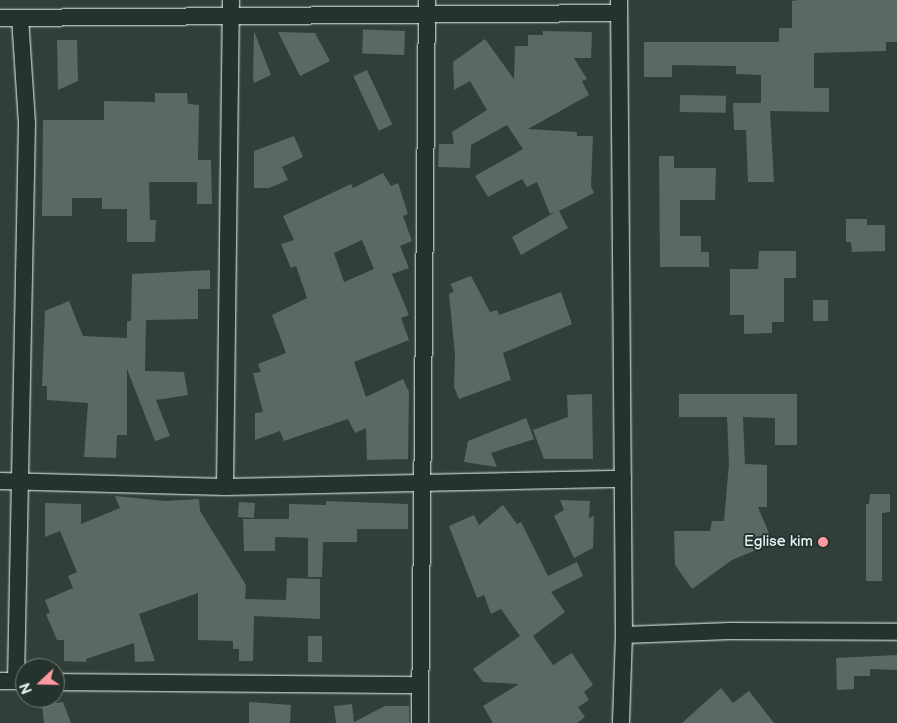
<!DOCTYPE html>
<html>
<head>
<meta charset="utf-8">
<style>
	body { margin:0 }
	#map { position:relative; width:897px; height:723px; overflow:hidden; background:#323e39; font-family:"Balsamiq Sans",sans-serif }
	div>[style] { position:absolute }
	[style*='--x'] { left:calc(var(--x)*1px); top:calc(var(--y)*1px); width:calc(var(--w)*1px); rotate:calc(var(--a)*1deg) }
	.building>* { inset:0; background:#5c6865; transform-origin:0 0 }
	.roads { filter:drop-shadow(0 0 1px #e8f1f8) drop-shadow(0 0 1px #e8f1f8) }
	.street>* { height:16px; margin:-8px; padding:0 8px; transform-origin:8px; border-radius:8px; background:#26332d }
	.dots>* { width:14px; height:14px; translate:-50% -50%; box-sizing:border-box; border:2px solid #26332d; border-radius:50% }
	span { translate:-50% -50%; white-space:nowrap; text-align:center; line-height:1.15; -webkit-text-stroke:4px #26332d; paint-order:stroke }
	.poi-label { font-size:15px; color:#e8f1f8 }
	.right { translate:-100% -50%; text-align:right }
	.north { position:absolute; left:15px; top:658px; width:50px; height:50px; box-sizing:border-box; background:#26332d; border:1px solid #747f7e; border-radius:50%; rotate:249deg; font-size:14px; font-weight:700; line-height:20px; text-align:center; color:#e8f1f8 }
	.north::after { content:''; display:block; margin:auto; width:18px; height:22px; background:#ff9aa2; clip-path:polygon(50% 0,100% 100%,50% 72%,0 100%) }
</style>
</head>
<body>
<div id="map">
	<div class="building">
		<div style="clip-path:polygon(798px 0,897px 0,897px 42px,886px 42px,886px 51px,814px 53px,814px 88px,829px 88px,829px 112px,770px 111px,774px 182px,748px 182px,746px 130px,734px 130px,733px 103px,761px 103px,761px 75px,736px 74px,736px 66px,672px 65px,672px 77px,644px 77px,644px 42px,779px 42px,779px 28px,792px 28px,792px 1px)"></div>
		<div style="clip-path:polygon(254px 31px,271px 75px,254px 83px,253px 77px)"></div>
		<div style="left:405px;top:31px;width:24px;height:42px;rotate:92deg"></div>
		<div style="clip-path:polygon(543px 31px,592px 32px,591px 58px,574px 58px,587px 79px,582px 81px,589px 95px,528px 129px,577px 132px,577px 136px,593px 136px,591px 186px,594px 193px,559px 211px,568px 228px,521px 255px,512px 237px,557px 211px,550px 214px,537px 182px,527px 187px,522px 179px,488px 197px,475px 176px,523px 149px,507px 125px,471px 145px,470px 168px,438px 167px,439px 144px,454px 144px,452px 132px,487px 110px,470px 81px,454px 90px,453px 62px,485px 39px,514px 79px,515px 46px,528px 46px,528px 35px,543px 35px)"></div>
		<div style="clip-path:polygon(278px 32px,315px 33px,330px 61px,300px 76px)"></div>
		<div style="clip-path:polygon(57px 40px,77px 40px,78px 81px,58px 90px)"></div>
		<div style="left:367px;top:70px;width:60px;height:15px;rotate:65deg"></div>
		<div style="clip-path:polygon(155px 93px,187px 93px,188px 104px,199px 105px,198px 160px,211px 160px,212px 204px,197px 204px,197px 182px,149px 182px,150px 220px,156px 220px,155px 242px,127px 242px,127px 209px,102px 209px,102px 198px,72px 198px,72px 216px,42px 216px,43px 120px,104px 120px,104px 101px,155px 102px)"></div>
		<div style="left:680px;top:95px;width:46px;height:17px;rotate:1deg"></div>
		<div style="clip-path:polygon(294px 136px,303px 157px,282px 167px,288px 180px,269px 188px,254px 188px,254px 151px)"></div>
		<div style="clip-path:polygon(659px 156px,674px 156px,674px 168px,716px 168px,715px 200px,680px 200px,680px 236px,701px 236px,701px 252px,709px 252px,709px 267px,660px 267px)"></div>
		<div style="clip-path:polygon(evenodd,383px 173px,391px 186px,398px 183px,408px 214px,403px 216px,412px 241px,400px 246px,409px 268px,392px 274px,409px 315px,401px 318px,409px 340px,354px 362px,366px 397px,403px 379px,409px 392px,408px 459px,367px 460px,366px 428px,355px 433px,348px 419px,284px 441px,280px 431px,255px 440px,255px 413px,263px 412px,253px 373px,261px 372px,258px 364px,286px 353px,272px 315px,307px 298px,296px 266px,291px 268px,281px 244px,294px 240px,283px 216px,351px 184px,353px 188px,383px 173px,362px 240px,374px 269px,344px 282px,334px 253px,362px 240px)"></div>
		<div style="clip-path:polygon(846px 219px,867px 219px,867px 225px,885px 225px,885px 251px,852px 252px,851px 242px,846px 242px)"></div>
		<div style="clip-path:polygon(759px 251px,796px 251px,796px 278px,784px 278px,784px 322px,772px 322px,772px 333px,744px 334px,744px 315px,730px 315px,730px 269px,758px 269px)"></div>
		<div style="clip-path:polygon(210px 270px,210px 289px,198px 289px,198px 319px,146px 320px,145px 371px,184px 372px,188px 395px,156px 400px,170px 436px,155px 441px,127px 369px,127px 435px,117px 435px,116px 458px,84px 457px,88px 403px,47px 400px,47px 386px,42px 386px,45px 311px,69px 301px,83px 336px,127px 338px,127px 321px,131px 321px,132px 274px)"></div>
		<div style="clip-path:polygon(471px 276px,490px 312px,497px 310px,499px 315px,561px 292px,572px 324px,503px 353px,511px 380px,459px 399px,454px 387px,455px 355px,449px 294px,454px 291px,450px 284px)"></div>
		<div style="left:813px;top:300px;width:15px;height:21px"></div>
		<div style="clip-path:polygon(592px 394px,593px 459px,544px 459px,533px 430px,568px 417px,567px 395px)"></div>
		<div style="clip-path:polygon(679px 394px,797px 394px,797px 445px,775px 445px,775px 418px,743px 417px,745px 464px,767px 465px,767px 507px,758px 507px,773px 543px,732px 560px,692px 589px,675px 565px,674px 531px,710px 531px,712px 521px,724px 521px,729px 464px,727px 417px,679px 417px)"></div>
		<div style="clip-path:polygon(526px 418px,534px 439px,491px 453px,497px 467px,464px 462px,468px 441px)"></div>
		<div style="clip-path:polygon(870px 494px,890px 494px,890px 512px,882px 513px,882px 581px,866px 581px,866px 504px,869px 504px)"></div>
		<div style="clip-path:polygon(115px 496px,165px 501px,199px 499px,200px 511px,246px 585px,245px 599px,286px 600px,287px 578px,320px 579px,320px 619px,254px 616px,253px 661px,239px 661px,239px 649px,233px 649px,233px 641px,198px 640px,198px 593px,139px 614px,155px 661px,135px 662px,134px 643px,86px 659px,86px 662px,64px 661px,64px 640px,57px 640px,46px 614px,50px 613px,45px 600px,73px 588px,68px 576px,77px 572px,60px 531px,45px 537px,45px 503px,81px 504px,81px 524px,120px 508px)"></div>
		<div style="clip-path:polygon(560px 500px,590px 501px,589px 518px,594px 516px,593px 548px,574px 558px,554px 516px,564px 510px)"></div>
		<div style="clip-path:polygon(326px 501px,408px 504px,408px 529px,357px 529px,357px 542px,323px 542px,322px 577px,308px 577px,308px 538px,275px 537px,275px 551px,244px 551px,243px 519px,289px 519px,289px 504px,326px 505px)"></div>
		<div style="left:239px;top:502px;width:16px;height:15px;rotate:4deg"></div>
		<div style="clip-path:polygon(503px 505px,517px 524px,521px 522px,548px 576px,577px 562px,583px 576px,551px 592px,565px 612px,533px 636px,553px 665px,572px 653px,593px 685px,584px 692px,589px 700px,578px 707px,585px 717px,577px 723px,493px 723px,483px 706px,519px 684px,483px 682px,473px 669px,520px 636px,501px 609px,491px 614px,484px 595px,477px 598px,449px 526px,474px 515px,479px 525px)"></div>
		<div style="left:308px;top:636px;width:14px;height:26px"></div>
		<div style="clip-path:polygon(897px 655px,897px 670px,870px 669px,870px 676px,854px 676px,854px 689px,837px 690px,836px 658px)"></div>
		<div style="clip-path:polygon(721px 688px,733px 703px,749px 691px,774px 723px,682px 723px)"></div>
		<div style="clip-path:polygon(63px 702px,71px 723px,44px 723px,42px 705px)"></div>
		<div style="clip-path:polygon(249px 702px,291px 705px,290px 723px,249px 723px)"></div>
		<div style="clip-path:polygon(352px 704px,354px 722px,385px 706px,409px 706px,409px 723px,336px 723px,334px 706px)"></div>
	</div>
	<div class="roads">
		<div class="street">
			<div style="--x:619;--y:0;--w:635;--a:89.55"></div>
			<div style="--x:624;--y:635;--w:88;--a:92"></div>
			<div style="--x:0;--y:18;--w:619;--a:-0.46"></div>
			<div style="--x:0;--y:481;--w:225;--a:1.5"></div>
			<div style="--x:225;--y:487;--w:398;--a:-1.2"></div>
			<div style="--x:225;--y:487;--w:487;--a:-89.3"></div>
			<div style="--x:624;--y:635;--w:106;--a:-2.2"></div>
			<div style="--x:730;--y:631;--w:167;--a:0.3"></div>
			<div style="--x:0;--y:681;--w:25;--a:0"></div>
			<div style="--x:16;--y:681;--w:558;--a:-88.87"></div>
			<div style="--x:27;--y:123;--w:105;--a:-93.8"></div>
			<div style="--x:55;--y:682;--w:365;--a:0.5"></div>
			<div style="--x:420;--y:723;--w:723;--a:-89.45"></div>
		</div>
	</div>
	<div class="dots">
		<div style="left:823px;top:542px;background:#ff9aa2"></div>
	</div>
	<div class="poi-label">
		<span class="right" style="left:813px;top:542px">Eglise kim</span>
	</div>
	<div class="north">N</div>
</div>
</body>
</html>
